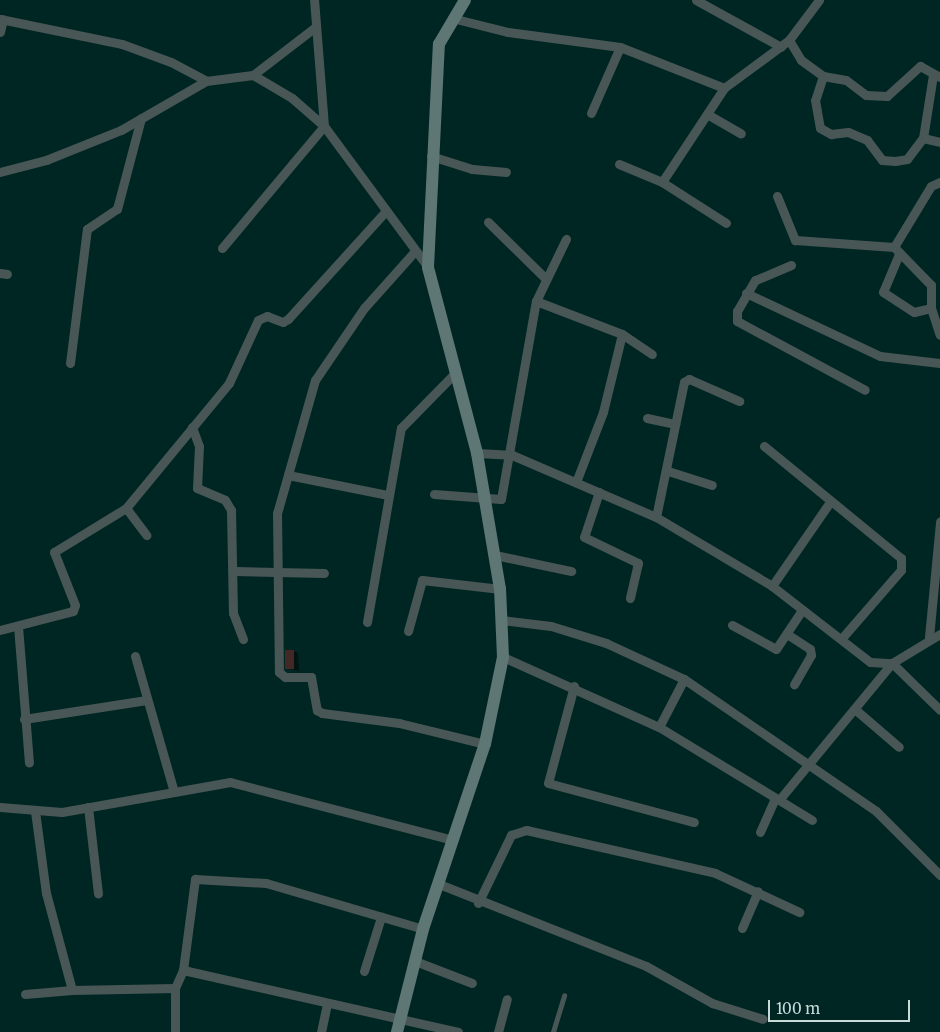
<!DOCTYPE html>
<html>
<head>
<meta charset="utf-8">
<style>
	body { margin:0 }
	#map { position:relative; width:940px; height:1032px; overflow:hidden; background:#002624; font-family:Merriweather,serif }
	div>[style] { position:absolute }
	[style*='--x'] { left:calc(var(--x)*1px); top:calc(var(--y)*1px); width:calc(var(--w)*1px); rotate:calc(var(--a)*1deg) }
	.shadow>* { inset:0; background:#0007 }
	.building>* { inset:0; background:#442826; transform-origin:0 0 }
	.service>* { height:4.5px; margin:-2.25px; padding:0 2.25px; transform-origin:2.25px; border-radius:2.25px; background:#485756 }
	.minor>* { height:9px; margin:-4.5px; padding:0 4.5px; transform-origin:4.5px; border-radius:4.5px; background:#485756 }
	.secondary>* { height:12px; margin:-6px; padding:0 6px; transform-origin:6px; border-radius:6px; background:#5e7674 }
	span { translate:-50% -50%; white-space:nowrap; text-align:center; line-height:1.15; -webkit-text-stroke:5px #002624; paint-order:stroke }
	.scale { position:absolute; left:768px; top:1000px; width:142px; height:22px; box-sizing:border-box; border:2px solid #c7dbd9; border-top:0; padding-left:6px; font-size:15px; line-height:18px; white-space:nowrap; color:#c7dbd9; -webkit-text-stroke:4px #002624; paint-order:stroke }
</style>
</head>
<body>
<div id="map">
	<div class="shadow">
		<div style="clip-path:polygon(294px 651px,298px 653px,299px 671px,286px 668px)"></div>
	</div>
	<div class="building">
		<div style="left:285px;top:650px;width:9px;height:19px"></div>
	</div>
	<div class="service">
		<div style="--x:553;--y:1032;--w:38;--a:-73"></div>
	</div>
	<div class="minor">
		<div style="--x:696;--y:0;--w:97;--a:28.9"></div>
		<div style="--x:452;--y:18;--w:58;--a:14"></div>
		<div style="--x:508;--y:32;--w:113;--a:7.6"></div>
		<div style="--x:620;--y:47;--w:112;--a:21.5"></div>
		<div style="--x:0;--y:19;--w:125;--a:11.6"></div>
		<div style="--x:122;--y:44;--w:52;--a:20.2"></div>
		<div style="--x:171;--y:62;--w:40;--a:28"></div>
		<div style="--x:0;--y:32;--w:13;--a:-77"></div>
		<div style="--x:789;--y:40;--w:23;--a:59"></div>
		<div style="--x:801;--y:60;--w:27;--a:36"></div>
		<div style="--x:823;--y:76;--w:23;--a:10"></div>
		<div style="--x:846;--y:80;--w:25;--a:37"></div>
		<div style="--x:866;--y:95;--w:21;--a:3"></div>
		<div style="--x:887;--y:96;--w:45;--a:-42.3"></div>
		<div style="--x:920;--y:66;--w:23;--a:29"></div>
		<div style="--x:253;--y:75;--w:77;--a:-37.6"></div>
		<div style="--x:823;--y:76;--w:25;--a:108"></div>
		<div style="--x:815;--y:100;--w:28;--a:80"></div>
		<div style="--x:820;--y:128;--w:13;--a:29"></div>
		<div style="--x:831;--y:134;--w:17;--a:-7"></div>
		<div style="--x:848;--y:132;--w:21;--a:23"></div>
		<div style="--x:867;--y:140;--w:25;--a:53"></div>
		<div style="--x:882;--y:160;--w:13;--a:4"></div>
		<div style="--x:895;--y:161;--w:12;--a:-9"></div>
		<div style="--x:907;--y:159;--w:26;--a:-53"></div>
		<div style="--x:923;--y:138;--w:64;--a:-81"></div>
		<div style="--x:591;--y:113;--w:72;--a:-66.3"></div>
		<div style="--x:707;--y:114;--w:39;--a:30"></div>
		<div style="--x:923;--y:138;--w:17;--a:13"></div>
		<div style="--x:431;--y:156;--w:43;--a:17.6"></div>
		<div style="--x:472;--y:169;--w:34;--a:5"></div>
		<div style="--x:619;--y:164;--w:47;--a:22.7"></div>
		<div style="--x:662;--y:182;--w:76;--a:32.6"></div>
		<div style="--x:0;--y:172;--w:48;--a:-14.6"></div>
		<div style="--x:46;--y:160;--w:81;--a:-21.8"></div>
		<div style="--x:121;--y:130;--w:98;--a:-30"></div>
		<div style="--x:206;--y:81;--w:47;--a:-7.3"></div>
		<div style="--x:253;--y:75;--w:45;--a:30.5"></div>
		<div style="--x:292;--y:98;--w:43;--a:41.2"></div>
		<div style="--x:324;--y:126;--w:175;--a:53.6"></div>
		<div style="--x:662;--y:182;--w:113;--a:-56.6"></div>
		<div style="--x:724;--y:88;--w:81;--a:-36.4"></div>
		<div style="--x:789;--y:40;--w:50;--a:-53.1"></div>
		<div style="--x:777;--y:196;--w:48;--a:67.8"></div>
		<div style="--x:795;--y:240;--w:99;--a:4"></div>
		<div style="--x:894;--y:247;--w:53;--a:45.8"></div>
		<div style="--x:931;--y:285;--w:23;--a:90"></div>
		<div style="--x:931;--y:308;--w:28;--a:72"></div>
		<div style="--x:488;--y:222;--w:81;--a:44.5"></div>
		<div style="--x:894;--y:247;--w:71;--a:-58.8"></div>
		<div style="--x:931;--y:186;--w:10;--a:-24"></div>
		<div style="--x:222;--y:248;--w:159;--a:-50.1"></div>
		<div style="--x:324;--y:126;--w:126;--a:-94.5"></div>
		<div style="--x:415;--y:251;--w:76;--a:131.8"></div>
		<div style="--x:364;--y:308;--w:87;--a:124.2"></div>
		<div style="--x:315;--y:380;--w:138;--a:105.9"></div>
		<div style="--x:277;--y:513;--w:159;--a:89.3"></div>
		<div style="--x:279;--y:672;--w:8;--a:40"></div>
		<div style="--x:285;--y:677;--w:26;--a:0"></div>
		<div style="--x:311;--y:677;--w:34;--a:80"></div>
		<div style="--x:317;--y:710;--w:6;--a:31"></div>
		<div style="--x:322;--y:713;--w:78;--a:7.4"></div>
		<div style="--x:399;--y:723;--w:89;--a:13.7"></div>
		<div style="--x:899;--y:254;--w:41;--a:112.8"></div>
		<div style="--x:883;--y:292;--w:37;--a:33"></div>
		<div style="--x:914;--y:312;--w:17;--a:-13"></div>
		<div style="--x:791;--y:265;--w:39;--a:157"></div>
		<div style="--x:755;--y:280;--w:36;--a:120"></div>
		<div style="--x:737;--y:311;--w:10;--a:90"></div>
		<div style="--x:737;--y:321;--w:145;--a:28.3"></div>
		<div style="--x:0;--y:273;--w:7;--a:8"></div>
		<div style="--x:746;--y:293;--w:148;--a:25.2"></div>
		<div style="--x:880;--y:356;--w:60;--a:6.7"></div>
		<div style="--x:536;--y:301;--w:92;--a:21"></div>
		<div style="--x:622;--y:334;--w:36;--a:34"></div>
		<div style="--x:70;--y:363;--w:135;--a:-82.8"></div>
		<div style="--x:87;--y:229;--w:36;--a:-34"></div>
		<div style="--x:117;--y:209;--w:94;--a:-75.2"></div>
		<div style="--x:647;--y:418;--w:29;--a:12"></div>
		<div style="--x:192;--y:427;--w:20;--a:70"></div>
		<div style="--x:199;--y:446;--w:42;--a:92.7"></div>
		<div style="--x:197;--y:488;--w:30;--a:23"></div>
		<div style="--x:225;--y:500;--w:12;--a:59"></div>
		<div style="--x:231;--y:510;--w:103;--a:88.9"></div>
		<div style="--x:233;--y:613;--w:28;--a:69"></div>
		<div style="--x:764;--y:446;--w:177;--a:39.3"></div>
		<div style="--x:901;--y:558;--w:12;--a:90"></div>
		<div style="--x:901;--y:570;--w:91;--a:131"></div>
		<div style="--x:477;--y:453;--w:35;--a:3"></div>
		<div style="--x:512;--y:455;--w:157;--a:23.3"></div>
		<div style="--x:656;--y:517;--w:135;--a:30.7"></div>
		<div style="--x:772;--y:586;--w:124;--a:37.8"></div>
		<div style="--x:870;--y:662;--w:22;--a:3"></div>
		<div style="--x:668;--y:471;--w:46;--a:17.7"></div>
		<div style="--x:288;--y:475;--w:101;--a:11.4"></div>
		<div style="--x:576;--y:482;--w:75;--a:-68.9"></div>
		<div style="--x:603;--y:412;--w:80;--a:-76.3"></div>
		<div style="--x:599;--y:492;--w:47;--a:108.4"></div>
		<div style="--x:584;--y:537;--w:60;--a:25.7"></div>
		<div style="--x:638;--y:563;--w:36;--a:103"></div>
		<div style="--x:434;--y:494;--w:67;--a:4.3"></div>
		<div style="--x:501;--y:499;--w:201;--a:-80"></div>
		<div style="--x:536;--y:301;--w:69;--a:-64.2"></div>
		<div style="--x:126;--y:508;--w:34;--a:53"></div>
		<div style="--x:656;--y:517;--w:138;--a:-78.3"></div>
		<div style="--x:684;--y:382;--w:6;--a:-31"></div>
		<div style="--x:689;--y:379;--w:55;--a:23.7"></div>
		<div style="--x:495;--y:555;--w:78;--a:11.9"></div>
		<div style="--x:235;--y:571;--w:89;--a:1.3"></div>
		<div style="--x:772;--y:586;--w:102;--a:-55.4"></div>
		<div style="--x:502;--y:620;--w:49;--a:7"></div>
		<div style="--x:551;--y:626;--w:58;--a:17.2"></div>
		<div style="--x:606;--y:643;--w:86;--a:24.8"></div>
		<div style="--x:684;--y:679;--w:233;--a:34.5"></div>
		<div style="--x:876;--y:811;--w:91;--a:45"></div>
		<div style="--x:367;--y:622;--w:197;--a:-80.1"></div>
		<div style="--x:401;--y:428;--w:78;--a:-45.5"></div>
		<div style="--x:732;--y:625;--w:50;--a:28.6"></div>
		<div style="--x:776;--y:649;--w:47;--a:-56.3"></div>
		<div style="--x:18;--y:626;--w:137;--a:85.4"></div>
		<div style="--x:0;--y:630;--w:75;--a:-14.6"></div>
		<div style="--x:73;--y:611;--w:6;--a:-72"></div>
		<div style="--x:75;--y:605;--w:57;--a:-111.6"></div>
		<div style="--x:54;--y:552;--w:84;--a:-31.4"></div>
		<div style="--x:126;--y:508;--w:162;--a:-50.5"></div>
		<div style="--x:229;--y:383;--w:69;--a:-65.3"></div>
		<div style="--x:258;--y:320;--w:10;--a:-24"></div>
		<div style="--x:267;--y:316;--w:17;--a:21"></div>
		<div style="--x:283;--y:322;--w:6;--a:-31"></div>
		<div style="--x:288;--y:319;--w:146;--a:-47.8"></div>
		<div style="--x:408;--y:631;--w:53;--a:-74.6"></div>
		<div style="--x:422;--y:580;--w:79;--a:6.6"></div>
		<div style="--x:787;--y:634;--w:27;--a:33"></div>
		<div style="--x:810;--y:649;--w:6;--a:81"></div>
		<div style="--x:811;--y:655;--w:34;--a:120"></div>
		<div style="--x:929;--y:637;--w:116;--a:-84.5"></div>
		<div style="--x:135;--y:656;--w:141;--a:74"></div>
		<div style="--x:503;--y:657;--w:171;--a:24.2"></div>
		<div style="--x:659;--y:727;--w:179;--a:31.3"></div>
		<div style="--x:892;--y:663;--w:67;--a:44.4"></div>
		<div style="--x:574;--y:686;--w:100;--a:105"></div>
		<div style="--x:548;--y:783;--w:151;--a:15"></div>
		<div style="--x:857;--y:711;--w:55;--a:40.6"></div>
		<div style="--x:24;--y:719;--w:124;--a:-8.8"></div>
		<div style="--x:659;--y:727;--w:54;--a:-62.5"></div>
		<div style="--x:779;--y:800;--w:178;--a:-50.5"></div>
		<div style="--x:892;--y:663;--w:56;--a:-31.1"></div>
		<div style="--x:0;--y:807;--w:62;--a:4.6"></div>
		<div style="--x:62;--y:812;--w:171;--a:-10.1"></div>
		<div style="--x:230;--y:782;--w:230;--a:14.6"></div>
		<div style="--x:88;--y:807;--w:87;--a:83.4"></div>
		<div style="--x:35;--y:811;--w:83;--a:82.4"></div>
		<div style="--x:46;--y:893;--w:100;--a:75"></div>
		<div style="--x:72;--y:990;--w:103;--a:-1.1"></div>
		<div style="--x:760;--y:832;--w:37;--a:-66"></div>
		<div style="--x:439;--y:884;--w:223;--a:21.6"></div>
		<div style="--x:646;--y:966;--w:76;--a:29.3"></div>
		<div style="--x:712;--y:1003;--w:53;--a:17.4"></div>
		<div style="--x:478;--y:903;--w:76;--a:-64.1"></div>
		<div style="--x:511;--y:835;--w:16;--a:-18"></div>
		<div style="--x:526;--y:830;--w:194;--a:12.8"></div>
		<div style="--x:715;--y:873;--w:93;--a:24.9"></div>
		<div style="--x:742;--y:928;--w:40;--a:-66.6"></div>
		<div style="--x:415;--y:961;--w:61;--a:21.1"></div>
		<div style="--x:183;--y:970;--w:282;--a:12.7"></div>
		<div style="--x:364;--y:971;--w:57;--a:-72.5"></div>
		<div style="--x:25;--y:994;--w:47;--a:-4.9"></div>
		<div style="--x:175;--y:1032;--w:44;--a:-90"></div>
		<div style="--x:175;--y:988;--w:20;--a:-66"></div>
		<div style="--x:183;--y:970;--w:92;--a:-82.5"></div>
		<div style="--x:195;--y:879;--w:71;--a:3.2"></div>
		<div style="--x:266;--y:883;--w:164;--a:16.3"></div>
		<div style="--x:321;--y:1032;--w:29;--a:-78"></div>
		<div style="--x:498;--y:1032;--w:34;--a:-75"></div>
	</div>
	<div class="secondary">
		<div style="--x:397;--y:1032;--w:106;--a:-75.8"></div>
		<div style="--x:423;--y:929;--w:195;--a:-71.5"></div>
		<div style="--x:485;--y:744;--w:89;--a:-78.3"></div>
		<div style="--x:503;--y:657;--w:68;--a:-92.5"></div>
		<div style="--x:500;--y:589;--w:138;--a:-99.6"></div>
		<div style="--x:477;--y:453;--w:192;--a:-104.8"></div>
		<div style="--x:428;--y:267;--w:223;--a:-87.2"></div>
		<div style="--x:439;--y:44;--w:51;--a:-59.4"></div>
	</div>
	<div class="scale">100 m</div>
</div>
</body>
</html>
